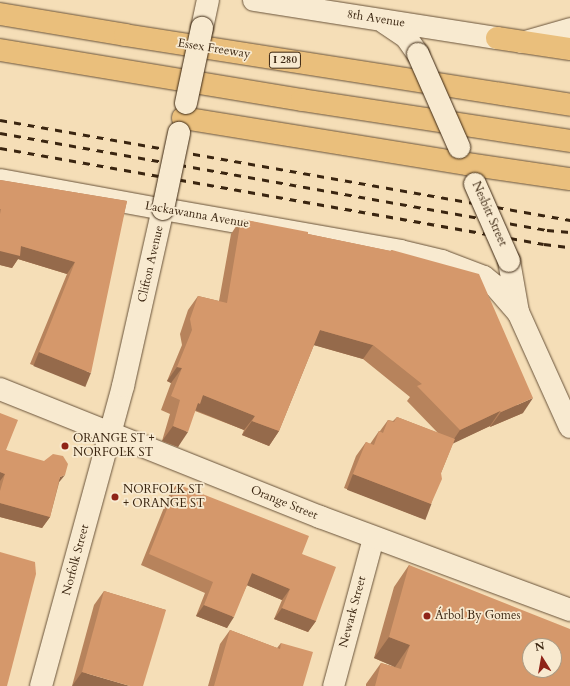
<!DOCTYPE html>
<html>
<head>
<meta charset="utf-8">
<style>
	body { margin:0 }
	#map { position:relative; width:570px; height:686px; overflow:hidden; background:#f5deb7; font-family:Cardo,serif }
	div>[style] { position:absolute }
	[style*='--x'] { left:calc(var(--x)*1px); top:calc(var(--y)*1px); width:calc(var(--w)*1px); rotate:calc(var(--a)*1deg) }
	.roads { filter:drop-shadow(0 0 1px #69533a) drop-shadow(0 0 1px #69533a) }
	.minor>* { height:21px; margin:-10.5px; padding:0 10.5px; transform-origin:10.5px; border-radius:10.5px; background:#f8ead0 }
	.secondary>* { height:22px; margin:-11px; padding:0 11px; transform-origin:11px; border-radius:11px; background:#f8ead0 }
	.motorway>* { height:22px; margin:-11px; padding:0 11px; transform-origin:11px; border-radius:11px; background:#eabf7c }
	.rail>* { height:3px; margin-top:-1.5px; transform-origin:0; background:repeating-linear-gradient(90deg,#3a2510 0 7px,transparent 0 14px) }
	.bridges { filter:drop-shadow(0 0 1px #3a2510) drop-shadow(0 0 1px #3a2510) }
	.secondary-bridge>* { height:22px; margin:-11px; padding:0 11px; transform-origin:11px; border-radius:11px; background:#f8ead0 }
	.wall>* { inset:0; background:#b7835c }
	.shaded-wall>* { inset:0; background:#956a4b; transform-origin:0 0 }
	.building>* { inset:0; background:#d5986b }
	.dots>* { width:11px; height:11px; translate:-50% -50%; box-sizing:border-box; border:2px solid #f8ead0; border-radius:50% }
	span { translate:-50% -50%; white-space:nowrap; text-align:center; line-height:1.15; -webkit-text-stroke:3.5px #f8ead0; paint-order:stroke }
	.shield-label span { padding:1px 3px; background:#f8ead0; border:1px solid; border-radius:3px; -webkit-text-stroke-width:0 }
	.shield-label { font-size:11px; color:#3a2510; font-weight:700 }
	.street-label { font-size:12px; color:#3a2510 }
	.poi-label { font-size:12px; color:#3a2510 }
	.left { translate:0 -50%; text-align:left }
	.north { position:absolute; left:522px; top:638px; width:40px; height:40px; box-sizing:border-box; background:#f8ead0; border:1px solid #ac9b83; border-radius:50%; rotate:349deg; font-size:11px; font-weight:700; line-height:16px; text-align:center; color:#3a2510 }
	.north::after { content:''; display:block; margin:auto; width:14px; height:18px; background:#8f2418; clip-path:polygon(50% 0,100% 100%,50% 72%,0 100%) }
</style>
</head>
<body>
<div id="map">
	<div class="roads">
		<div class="minor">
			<div style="--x:521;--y:42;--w:51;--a:-15.9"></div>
			<div style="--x:0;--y:179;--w:166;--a:10.4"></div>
			<div style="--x:333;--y:686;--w:153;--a:-74.9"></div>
		</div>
		<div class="secondary">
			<div style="--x:254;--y:0;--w:246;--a:8.9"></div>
			<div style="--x:385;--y:23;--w:25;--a:34"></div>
			<div style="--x:406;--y:37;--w:21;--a:55"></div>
			<div style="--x:202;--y:28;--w:29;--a:-78"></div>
			<div style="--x:509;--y:261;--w:52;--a:80"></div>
			<div style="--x:518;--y:312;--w:126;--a:65.7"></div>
			<div style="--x:0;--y:389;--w:345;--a:21.8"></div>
			<div style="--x:320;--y:517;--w:267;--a:20.4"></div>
			<div style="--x:41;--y:686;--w:311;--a:-74.7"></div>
			<div style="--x:123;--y:386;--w:181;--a:-77.3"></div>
			<div style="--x:163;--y:209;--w:241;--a:10"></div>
			<div style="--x:400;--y:251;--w:43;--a:13.4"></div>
			<div style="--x:442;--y:261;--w:45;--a:20.9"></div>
			<div style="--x:484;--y:277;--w:14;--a:39"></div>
			<div style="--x:495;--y:286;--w:35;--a:49"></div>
		</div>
		<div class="motorway">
			<div style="--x:0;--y:14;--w:127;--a:9.5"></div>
			<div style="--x:125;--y:35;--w:450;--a:8.9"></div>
			<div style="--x:497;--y:38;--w:74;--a:8.6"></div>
			<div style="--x:0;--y:50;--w:306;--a:9.4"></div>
			<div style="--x:302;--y:100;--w:271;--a:8.7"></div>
			<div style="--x:183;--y:118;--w:288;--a:9.2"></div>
			<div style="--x:467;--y:164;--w:104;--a:8.3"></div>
		</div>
	</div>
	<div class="rail">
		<div style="--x:0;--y:120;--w:579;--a:9.95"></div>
		<div style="--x:0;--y:133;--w:556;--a:10.06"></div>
		<div style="--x:547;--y:230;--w:23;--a:5"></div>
		<div style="--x:0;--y:148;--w:552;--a:10.01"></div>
		<div style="--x:544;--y:244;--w:26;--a:7"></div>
	</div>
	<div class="bridges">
		<div class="secondary-bridge">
			<div style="--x:418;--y:54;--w:102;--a:66.2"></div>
			<div style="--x:186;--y:103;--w:77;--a:-78"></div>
			<div style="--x:475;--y:184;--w:84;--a:66.2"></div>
			<div style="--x:163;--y:209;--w:78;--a:-78.1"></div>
		</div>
	</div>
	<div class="wall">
		<div style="clip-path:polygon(0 180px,127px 201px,83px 385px,30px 364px,67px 274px,18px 259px,12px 268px,0 265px)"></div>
		<div style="clip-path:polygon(241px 219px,308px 234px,390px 251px,392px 250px,523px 413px,490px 427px,490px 426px,453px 443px,441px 473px,431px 504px,421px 518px,344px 488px,356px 456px,366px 442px,370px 444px,379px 431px,380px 431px,388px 420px,393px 421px,397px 417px,438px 433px,407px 401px,410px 397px,363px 359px,314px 345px,279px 431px,269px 446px,242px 435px,244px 430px,195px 411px,178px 447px,162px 441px,170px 414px,161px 410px,171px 383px,167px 381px,182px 345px,180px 334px,188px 310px,198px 296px,219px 301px,231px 234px)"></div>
		<div style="clip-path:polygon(0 413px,6px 450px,59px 483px,50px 517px,42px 528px,0 517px)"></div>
		<div style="clip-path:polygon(177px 484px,302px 554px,316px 621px,308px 632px,274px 619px,282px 600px,247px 585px,227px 628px,196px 616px,205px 593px,141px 565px,169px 495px)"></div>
		<div style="clip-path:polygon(409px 565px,570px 686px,366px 686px,366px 684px,381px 663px,395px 667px,374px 658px,394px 587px)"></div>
		<div style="clip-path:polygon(104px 591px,166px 610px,72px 686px,94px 605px)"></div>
		<div style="clip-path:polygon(230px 630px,277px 648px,281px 643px,303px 686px,208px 686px,220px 644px)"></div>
	</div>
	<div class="shaded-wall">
		<div style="clip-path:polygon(21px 246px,75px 262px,67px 274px,18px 259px,12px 268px,0 265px,0 251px)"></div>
		<div style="clip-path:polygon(320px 330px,373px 345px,363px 359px,310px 344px)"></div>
		<div style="left:39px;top:352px;width:56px;height:15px;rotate:22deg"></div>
		<div style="clip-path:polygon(177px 367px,182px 368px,171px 383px,167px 381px)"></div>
		<div style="clip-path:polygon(203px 395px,255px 416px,244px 430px,195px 410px,188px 418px)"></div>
		<div style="clip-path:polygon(533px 398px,523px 413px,490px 427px,501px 412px)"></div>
		<div style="clip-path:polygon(500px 411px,490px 426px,450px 445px,460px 430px)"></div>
		<div style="clip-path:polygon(252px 421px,279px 431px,269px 446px,242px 435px)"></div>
		<div style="clip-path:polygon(173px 426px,188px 432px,178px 447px,162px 441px)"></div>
		<div style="clip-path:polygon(0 472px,5px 474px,0 481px)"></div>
		<div style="left:353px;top:474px;width:84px;height:17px;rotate:21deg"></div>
		<div style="clip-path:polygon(65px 475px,56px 486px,60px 477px)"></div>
		<div style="clip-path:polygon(0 503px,50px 517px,42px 528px,0 517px)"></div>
		<div style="clip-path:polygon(252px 573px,290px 589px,282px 600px,244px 584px)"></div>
		<div style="clip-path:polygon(204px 605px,234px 617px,227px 628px,196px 616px)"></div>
		<div style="clip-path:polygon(282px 608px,316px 621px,308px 632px,274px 619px)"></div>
		<div style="clip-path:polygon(389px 637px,410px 645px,395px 667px,374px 658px)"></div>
		<div style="clip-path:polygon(82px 672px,130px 686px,72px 686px)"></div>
	</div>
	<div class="building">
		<div style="clip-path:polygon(0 180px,127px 201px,91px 373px,39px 352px,75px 262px,21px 246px,20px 256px,0 251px,0 214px,1px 209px,0 209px)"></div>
		<div style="clip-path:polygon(241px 219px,308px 232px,308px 234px,391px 251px,392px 250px,479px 274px,533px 398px,501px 412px,500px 411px,460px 430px,417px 386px,422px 384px,373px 345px,320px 330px,279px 431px,252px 421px,255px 416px,203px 395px,200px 404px,198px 403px,188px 432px,173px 426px,180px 400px,171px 396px,182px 368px,177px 367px,192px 330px,190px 319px,198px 296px,227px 303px)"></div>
		<div style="clip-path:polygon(0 413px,18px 420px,6px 450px,44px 461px,53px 454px,63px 456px,68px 464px,65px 475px,60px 477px,50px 517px,0 503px,0 491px,5px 474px,0 472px)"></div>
		<div style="clip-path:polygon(397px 417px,455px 439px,441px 473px,442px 479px,431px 504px,353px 474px,366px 442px,374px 445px,379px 431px,383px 433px,388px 420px,394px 422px)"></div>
		<div style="clip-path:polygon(177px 484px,309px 536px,302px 554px,336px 567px,316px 621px,282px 608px,290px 589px,252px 573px,234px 617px,204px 605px,213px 582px,149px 554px)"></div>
		<div style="clip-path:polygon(0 552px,35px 562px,36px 574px,7px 686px,0 686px)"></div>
		<div style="clip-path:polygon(evenodd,409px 565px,570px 629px,570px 686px,375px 686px,381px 663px,401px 669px,410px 645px,389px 637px,409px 565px,530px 646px,554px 646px,554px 670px,530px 670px,530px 646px)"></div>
		<div style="clip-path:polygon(104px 591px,166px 610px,143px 686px,130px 686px,82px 672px)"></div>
		<div style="clip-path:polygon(230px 630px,280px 649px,281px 643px,313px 652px,303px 686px,214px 686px)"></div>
	</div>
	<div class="dots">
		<div style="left:65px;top:446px;background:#8f2418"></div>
		<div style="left:115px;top:497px;background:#8f2418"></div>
		<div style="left:427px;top:616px;background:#8f2418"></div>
	</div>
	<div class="shield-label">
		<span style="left:285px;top:60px">I 280</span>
	</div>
	<div class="street-label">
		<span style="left:376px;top:19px;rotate:9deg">8th Avenue</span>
		<span style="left:214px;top:49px;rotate:9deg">Essex Freeway</span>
		<span style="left:489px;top:214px;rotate:66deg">Nesbitt Street</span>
		<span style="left:197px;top:215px;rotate:10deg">Lackawanna Avenue</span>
		<span style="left:151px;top:264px;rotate:-77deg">Clifton Avenue</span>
		<span style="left:284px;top:503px;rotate:22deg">Orange Street</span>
		<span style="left:76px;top:560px;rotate:-75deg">Norfolk Street</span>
		<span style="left:353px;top:612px;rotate:-75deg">Newark Street</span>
	</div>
	<div class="poi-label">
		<span class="left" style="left:73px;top:446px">ORANGE ST +<br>NORFOLK ST</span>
		<span class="left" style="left:123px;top:497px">NORFOLK ST<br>+ ORANGE ST</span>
		<span class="left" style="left:435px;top:616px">Árbol By Gomes</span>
	</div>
	<div class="north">N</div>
</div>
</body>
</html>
